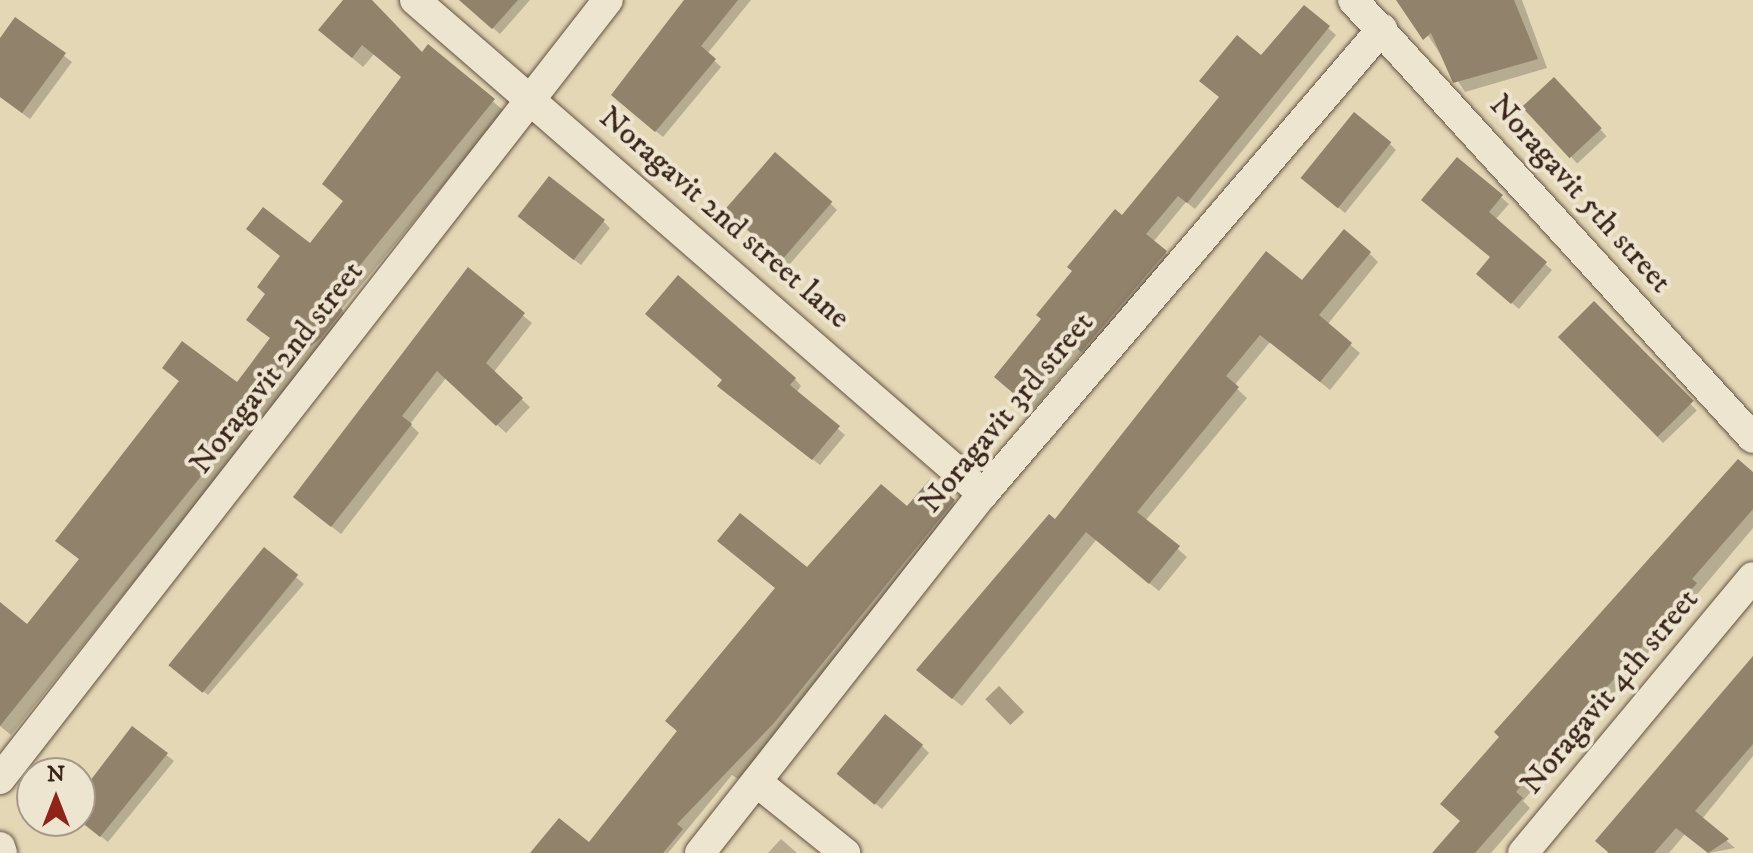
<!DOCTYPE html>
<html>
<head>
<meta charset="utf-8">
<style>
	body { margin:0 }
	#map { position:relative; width:1753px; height:853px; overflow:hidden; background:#e3d7b6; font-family:"IM FELL DW Pica",serif }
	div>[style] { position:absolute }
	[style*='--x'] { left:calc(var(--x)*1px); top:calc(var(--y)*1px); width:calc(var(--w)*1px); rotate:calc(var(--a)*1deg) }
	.water>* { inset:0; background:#a99a82; transform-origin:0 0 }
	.shadow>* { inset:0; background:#0003; transform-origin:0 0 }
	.building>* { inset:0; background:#91826c; transform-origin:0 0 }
	.roads { filter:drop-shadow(0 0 2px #645242) drop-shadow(0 0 2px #645242) }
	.minor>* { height:30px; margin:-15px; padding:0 15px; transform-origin:15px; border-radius:15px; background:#ede5d0 }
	span { translate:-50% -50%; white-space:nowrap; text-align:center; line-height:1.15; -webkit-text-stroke:8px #ede5d0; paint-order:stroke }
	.street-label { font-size:32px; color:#39251c }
	.north { position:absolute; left:16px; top:757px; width:80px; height:80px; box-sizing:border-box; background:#ede5d0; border:2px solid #a59888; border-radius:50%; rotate:0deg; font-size:22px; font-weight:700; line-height:32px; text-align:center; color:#39251c }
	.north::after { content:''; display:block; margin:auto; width:28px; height:36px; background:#8f2418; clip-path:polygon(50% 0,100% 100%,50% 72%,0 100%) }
</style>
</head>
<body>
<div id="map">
	<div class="water">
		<div style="left:999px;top:686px;width:36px;height:19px;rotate:46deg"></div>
	</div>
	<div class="shadow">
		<div style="clip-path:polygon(345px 0,366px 0,422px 55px,429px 47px,504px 111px,341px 310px,352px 321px,306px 367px,11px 735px,0 726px,0 605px,27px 627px,81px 561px,58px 541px,181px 383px,164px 368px,238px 385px,272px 339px,259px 330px,282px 257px,248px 229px,310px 246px,344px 202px,325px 184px,403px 78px,374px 54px,363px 67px,331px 40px)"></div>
		<div style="clip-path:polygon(460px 0,530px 0,500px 34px)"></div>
		<div style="clip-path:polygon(689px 0,751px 0,707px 54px,721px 67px,663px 137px,620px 102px)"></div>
		<div style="clip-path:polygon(1405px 0,1522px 0,1547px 68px,1465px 92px)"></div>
		<div style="clip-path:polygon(1304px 7px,1336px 35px,1195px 209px,1186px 202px,1153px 242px,1174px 260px,1090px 358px,1082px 352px,1034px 409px,1004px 384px,1123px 218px)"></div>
		<div style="clip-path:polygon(16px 19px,72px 62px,30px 119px,0 97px,0 41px)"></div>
		<div style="left:1554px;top:80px;width:77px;height:40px;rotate:47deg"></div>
		<div style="clip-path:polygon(1389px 143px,1396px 150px,1345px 213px,1310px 184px)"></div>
		<div style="clip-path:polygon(1457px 160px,1509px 204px,1495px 220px,1552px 270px,1519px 309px,1485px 280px,1492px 258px)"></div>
		<div style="clip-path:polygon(830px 203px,837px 210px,789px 265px,734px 217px)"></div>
		<div style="clip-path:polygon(603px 221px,610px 228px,581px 265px,526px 223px)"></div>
		<div style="clip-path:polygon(1369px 253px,1378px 262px,1327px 325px,1360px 353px,1330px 390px,1270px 342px,1234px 386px,1247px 398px,1145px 521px,1187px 557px,1159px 591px,1096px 540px,962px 706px,928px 679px,1055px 522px,1302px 283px)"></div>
		<div style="clip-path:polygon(468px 270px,532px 323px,493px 373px,530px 407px,506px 433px,446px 378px,410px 424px,419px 433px,341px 534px,304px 505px)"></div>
		<div style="left:1594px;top:304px;width:148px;height:47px;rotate:46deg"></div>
		<div style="clip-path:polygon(795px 379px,801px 386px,796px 393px,845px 435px,820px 465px,726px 393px)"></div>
		<div style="clip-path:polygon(1753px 475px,1753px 528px,1523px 801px,1530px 808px,1491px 853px,1435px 853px)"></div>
		<div style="clip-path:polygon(930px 481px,962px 510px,782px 731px,738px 779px,732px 775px,668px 853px,532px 853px,589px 845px,807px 570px,908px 509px)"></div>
		<div style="clip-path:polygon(264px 550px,304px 584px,208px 695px,173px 667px)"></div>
		<div style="clip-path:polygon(1753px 659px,1753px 756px,1702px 819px,1735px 848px,1709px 853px,1685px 834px,1669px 853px,1607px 853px)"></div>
		<div style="clip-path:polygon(132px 728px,174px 761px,108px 842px,80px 820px,80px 797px)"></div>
		<div style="clip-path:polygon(922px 746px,929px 753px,882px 809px,846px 780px)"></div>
		<div style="clip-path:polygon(781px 839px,797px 853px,768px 853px)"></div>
	</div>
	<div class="building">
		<div style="clip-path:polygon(343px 0,372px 0,422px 52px,428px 44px,495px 99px,331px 301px,343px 310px,321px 338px,297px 357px,0 726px,0 602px,27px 624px,79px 559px,55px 541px,179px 381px,162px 368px,182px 341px,237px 382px,270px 338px,246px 320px,265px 294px,257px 287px,280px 256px,246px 229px,263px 207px,310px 243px,343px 201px,322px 184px,401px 77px,362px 45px,352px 58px,318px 30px)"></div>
		<div style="clip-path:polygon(459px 0,518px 0,492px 29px)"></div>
		<div style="clip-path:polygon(684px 0,738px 0,701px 46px,716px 59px,655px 132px,611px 95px)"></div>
		<div style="clip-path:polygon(1396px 0,1514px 0,1538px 59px,1453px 83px,1431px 33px,1423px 40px)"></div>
		<div style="clip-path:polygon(1304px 5px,1330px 26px,1187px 203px,1178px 196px,1146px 234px,1167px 251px,1081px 352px,1074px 346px,1025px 403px,994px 377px,1041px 319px,1036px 315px,1072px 271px,1067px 267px,1115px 209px,1122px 215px,1219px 97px,1199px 81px,1237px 35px,1261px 55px)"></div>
		<div style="clip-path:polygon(15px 17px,66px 53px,22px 113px,0 97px,0 38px)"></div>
		<div style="left:1554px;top:77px;width:70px;height:44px;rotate:47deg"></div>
		<div style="left:1354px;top:112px;width:48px;height:85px;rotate:39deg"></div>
		<div style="left:775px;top:152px;width:76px;height:77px;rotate:41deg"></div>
		<div style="clip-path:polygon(1457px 157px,1503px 195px,1489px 212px,1547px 262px,1511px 304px,1476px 274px,1490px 257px,1421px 200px)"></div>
		<div style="left:549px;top:176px;width:71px;height:51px;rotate:38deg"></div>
		<div style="clip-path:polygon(1344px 229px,1371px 252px,1319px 315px,1352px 343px,1320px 382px,1260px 335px,1226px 376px,1239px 387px,1137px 512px,1180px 546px,1149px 584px,1086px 532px,952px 699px,916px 670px,1049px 514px,1055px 519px,1266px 251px,1302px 280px)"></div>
		<div style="clip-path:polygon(468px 267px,525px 313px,486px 363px,523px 398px,496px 426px,437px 371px,402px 416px,412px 424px,331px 527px,293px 497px)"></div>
		<div style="clip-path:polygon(678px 275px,796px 378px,790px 385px,840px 426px,812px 460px,717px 386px,722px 380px,645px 314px)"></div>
		<div style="left:1594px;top:301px;width:141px;height:51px;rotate:45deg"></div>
		<div style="clip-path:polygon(1738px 459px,1753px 472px,1753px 509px,1692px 579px,1697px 583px,1516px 792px,1523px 798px,1475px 853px,1432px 853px,1460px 821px,1440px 804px,1499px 737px,1494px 732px)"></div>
		<div style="clip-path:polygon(930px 479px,955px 500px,774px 723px,677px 824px,683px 829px,663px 853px,530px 853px,559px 818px,589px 842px,677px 731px,665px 721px,775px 588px,717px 541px,740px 513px,807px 567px,881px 484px,907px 506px)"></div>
		<div style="left:264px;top:547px;width:44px;height:152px;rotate:39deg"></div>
		<div style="clip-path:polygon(1753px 656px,1753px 744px,1695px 811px,1729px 839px,1708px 853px,1676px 828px,1654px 853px,1609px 853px,1595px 841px)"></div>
		<div style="left:885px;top:714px;width:49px;height:77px;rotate:39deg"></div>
		<div style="clip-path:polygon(132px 726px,168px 753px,100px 837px,80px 821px,80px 794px)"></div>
	</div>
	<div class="roads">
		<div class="minor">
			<div style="--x:415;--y:0;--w:753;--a:41.01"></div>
			<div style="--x:1353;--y:0;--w:593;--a:47.6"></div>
			<div style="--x:0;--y:779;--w:988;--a:-52.03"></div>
			<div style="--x:758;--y:783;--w:112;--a:38.8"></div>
			<div style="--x:0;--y:847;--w:6;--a:72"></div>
			<div style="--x:700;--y:853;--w:457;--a:-51.8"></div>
			<div style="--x:983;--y:494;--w:613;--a:-49.37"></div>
			<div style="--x:1523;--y:853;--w:359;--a:-50.2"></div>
		</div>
	</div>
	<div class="street-label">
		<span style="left:1580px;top:194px;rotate:48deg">Noragavit 5th street</span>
		<span style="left:724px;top:218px;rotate:41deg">Noragavit 2nd street lane</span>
		<span style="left:277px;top:368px;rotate:-52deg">Noragavit 2nd street</span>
		<span style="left:1007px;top:413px;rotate:-50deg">Noragavit 3rd street</span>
		<span style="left:1610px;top:692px;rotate:-50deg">Noragavit 4th street</span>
	</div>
	<div class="north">N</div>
</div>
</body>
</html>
